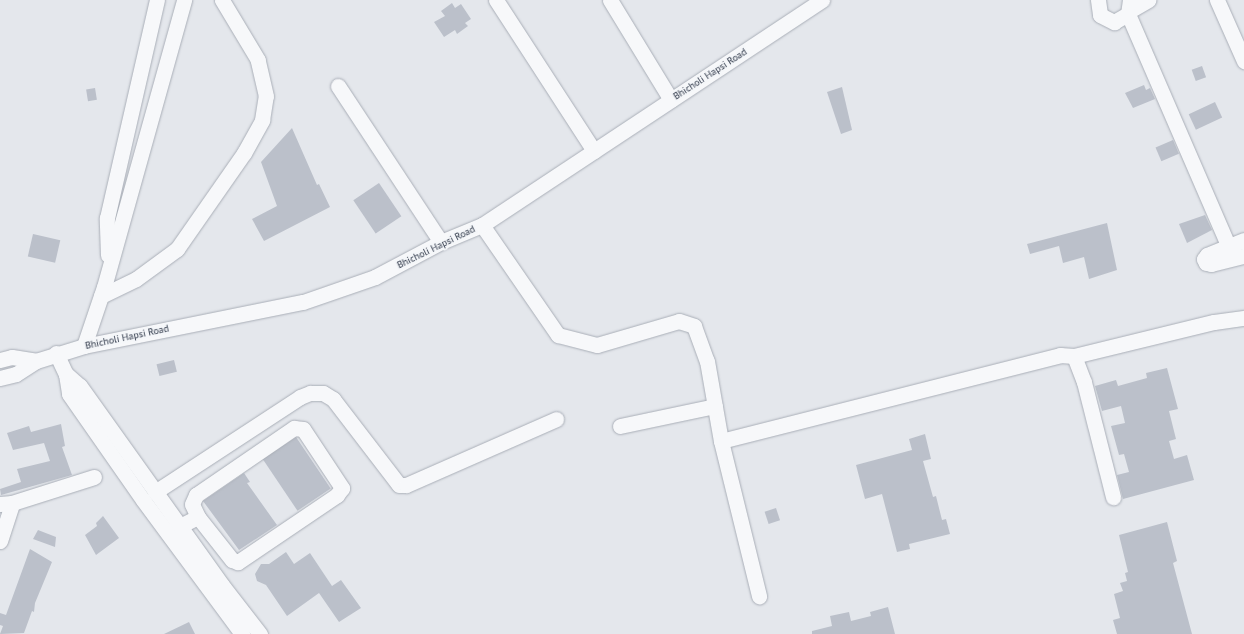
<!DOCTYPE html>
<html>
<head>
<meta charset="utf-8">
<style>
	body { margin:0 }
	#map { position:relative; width:1244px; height:634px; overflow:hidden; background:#e4e7ec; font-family:"PT Sans",sans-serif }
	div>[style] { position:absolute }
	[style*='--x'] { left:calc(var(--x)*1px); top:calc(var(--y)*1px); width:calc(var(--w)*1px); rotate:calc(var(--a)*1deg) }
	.building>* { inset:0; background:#bbc0ca; transform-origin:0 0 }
	.roads { filter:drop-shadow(0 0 1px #a9aeb7) drop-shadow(0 0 1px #a9aeb7) }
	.minor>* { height:15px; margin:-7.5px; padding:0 7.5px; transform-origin:7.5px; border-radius:7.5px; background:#f7f8fa }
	span { translate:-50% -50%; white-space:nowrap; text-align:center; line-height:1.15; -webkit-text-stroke:3.5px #f4f6f9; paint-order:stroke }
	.street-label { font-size:10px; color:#2b3445 }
</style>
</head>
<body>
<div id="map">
	<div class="building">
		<div style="clip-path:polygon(452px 3px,455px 8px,461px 4px,471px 19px,465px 23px,468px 26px,457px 34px,455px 30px,444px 37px,434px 22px,445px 16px,441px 11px)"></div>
		<div style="left:1202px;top:66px;width:12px;height:11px;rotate:70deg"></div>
		<div style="clip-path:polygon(1144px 85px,1146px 90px,1150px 88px,1155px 99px,1133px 108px,1125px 93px)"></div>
		<div style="clip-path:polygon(842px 87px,852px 130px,841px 134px,827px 92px)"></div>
		<div style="left:95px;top:88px;width:12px;height:9px;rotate:81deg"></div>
		<div style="left:1215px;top:102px;width:17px;height:29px;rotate:65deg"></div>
		<div style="clip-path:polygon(292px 128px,317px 185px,319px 184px,330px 207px,264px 241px,252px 219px,277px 206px,261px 162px)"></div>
		<div style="left:1173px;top:140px;width:15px;height:19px;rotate:67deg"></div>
		<div style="left:379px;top:183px;width:40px;height:31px;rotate:56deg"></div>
		<div style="clip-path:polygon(1205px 215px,1212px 230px,1187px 243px,1179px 224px)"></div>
		<div style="clip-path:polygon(1107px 223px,1117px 270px,1089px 279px,1084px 257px,1063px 263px,1059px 246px,1030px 254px,1027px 244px)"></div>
		<div style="left:33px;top:234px;width:28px;height:23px;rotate:13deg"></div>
		<div style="left:174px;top:360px;width:12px;height:18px;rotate:76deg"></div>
		<div style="clip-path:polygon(1167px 368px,1178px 409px,1169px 411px,1176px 439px,1169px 441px,1174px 459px,1187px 455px,1194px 480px,1123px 499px,1117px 475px,1129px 472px,1124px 454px,1119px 455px,1111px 426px,1125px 423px,1121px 406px,1102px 411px,1095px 386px,1116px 380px,1118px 386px,1147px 378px,1146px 373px)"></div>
		<div style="clip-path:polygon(61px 424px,65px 446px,62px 447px,72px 475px,1px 495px,0 489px,21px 482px,17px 469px,50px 461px,44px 443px,13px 450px,7px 433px,29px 426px,31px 432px)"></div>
		<div style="clip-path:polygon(925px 434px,931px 459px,923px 461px,933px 497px,936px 496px,942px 520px,946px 519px,950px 534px,909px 544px,910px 549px,897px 552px,882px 494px,865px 499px,856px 465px,912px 450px,909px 439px)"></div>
		<div style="left:296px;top:437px;width:62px;height:40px;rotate:56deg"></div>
		<div style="clip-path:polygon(244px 473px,250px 482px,247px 483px,277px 525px,239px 550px,203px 501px)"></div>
		<div style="left:776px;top:508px;width:13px;height:12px;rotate:72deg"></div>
		<div style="clip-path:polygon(103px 516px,119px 538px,96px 555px,85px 535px,97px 526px,96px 523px)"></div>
		<div style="clip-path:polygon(1167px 522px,1177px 561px,1173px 563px,1192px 634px,1117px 634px,1113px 620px,1120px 618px,1114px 594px,1123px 591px,1120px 583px,1127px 581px,1125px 573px,1128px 572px,1119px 535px)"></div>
		<div style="clip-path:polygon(38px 530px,56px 537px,55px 547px,33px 539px)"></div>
		<div style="clip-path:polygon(30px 549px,52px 562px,35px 603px,34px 612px,32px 611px,24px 633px,0 634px,3px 626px,0 625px,0 613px,6px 615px)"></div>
		<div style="clip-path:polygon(286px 552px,294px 564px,310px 553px,332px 586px,341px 580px,361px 608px,339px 622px,319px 593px,287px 616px,266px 585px,257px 581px,255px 574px,261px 564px,269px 564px)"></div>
		<div style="clip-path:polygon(888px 607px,895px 634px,812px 634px,812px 631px,832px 626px,830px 616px,849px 612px,851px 621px,871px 616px,870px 612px)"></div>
		<div style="clip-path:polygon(189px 622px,195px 634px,164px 634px)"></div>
	</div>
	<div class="roads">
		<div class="minor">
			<div style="--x:496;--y:0;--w:180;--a:57"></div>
			<div style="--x:610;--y:0;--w:117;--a:58.6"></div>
			<div style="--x:1098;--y:0;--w:15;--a:82"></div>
			<div style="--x:1100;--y:15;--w:16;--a:27"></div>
			<div style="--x:1114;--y:22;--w:16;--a:-30"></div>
			<div style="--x:1128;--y:14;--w:14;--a:-82"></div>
			<div style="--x:1217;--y:0;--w:67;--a:66.1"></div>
			<div style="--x:1131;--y:10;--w:20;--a:-30"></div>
			<div style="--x:1128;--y:14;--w:254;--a:66.6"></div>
			<div style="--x:338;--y:86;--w:187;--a:56.6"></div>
			<div style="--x:482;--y:225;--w:134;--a:55.4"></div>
			<div style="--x:558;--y:335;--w:40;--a:14.4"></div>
			<div style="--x:597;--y:345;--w:85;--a:-16.3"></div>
			<div style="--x:679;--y:321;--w:16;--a:18"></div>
			<div style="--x:694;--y:326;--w:37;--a:70"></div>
			<div style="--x:707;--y:361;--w:81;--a:80.1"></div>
			<div style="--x:721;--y:441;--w:160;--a:76.2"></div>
			<div style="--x:1244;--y:240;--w:40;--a:158"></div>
			<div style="--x:1207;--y:255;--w:5;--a:127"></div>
			<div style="--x:1204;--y:259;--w:4;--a:63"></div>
			<div style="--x:1206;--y:263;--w:5;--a:11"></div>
			<div style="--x:1211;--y:264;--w:34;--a:-14"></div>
			<div style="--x:108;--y:255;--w:37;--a:-92"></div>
			<div style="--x:107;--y:218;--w:224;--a:-77.1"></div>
			<div style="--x:101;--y:296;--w:39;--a:-26"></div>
			<div style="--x:136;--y:279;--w:51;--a:-36.2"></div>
			<div style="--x:177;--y:249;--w:117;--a:-55.1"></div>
			<div style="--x:244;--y:153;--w:38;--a:-61"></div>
			<div style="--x:262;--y:120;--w:24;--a:-81"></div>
			<div style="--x:266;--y:96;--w:37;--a:-103"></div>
			<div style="--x:258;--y:60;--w:70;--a:-121"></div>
			<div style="--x:84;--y:346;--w:62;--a:-71.3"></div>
			<div style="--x:104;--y:287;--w:298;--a:-74.4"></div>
			<div style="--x:56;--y:353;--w:23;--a:65"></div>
			<div style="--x:66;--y:374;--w:20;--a:81"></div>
			<div style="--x:69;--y:394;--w:129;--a:55.1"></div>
			<div style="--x:143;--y:500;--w:167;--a:53.5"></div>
			<div style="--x:1074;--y:356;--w:144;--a:-13.7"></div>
			<div style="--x:1214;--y:322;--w:30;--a:-8"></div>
			<div style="--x:0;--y:360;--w:12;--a:-14"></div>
			<div style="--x:12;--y:357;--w:24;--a:9"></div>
			<div style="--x:66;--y:374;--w:18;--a:41"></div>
			<div style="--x:80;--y:386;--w:244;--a:54.5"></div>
			<div style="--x:222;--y:585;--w:62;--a:52.2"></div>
			<div style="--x:0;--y:378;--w:16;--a:-14"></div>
			<div style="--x:16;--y:374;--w:24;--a:-33"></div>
			<div style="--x:36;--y:361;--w:50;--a:-17.4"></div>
			<div style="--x:84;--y:346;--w:223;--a:-11.4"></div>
			<div style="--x:303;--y:302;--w:76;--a:-19.1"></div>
			<div style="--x:375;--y:277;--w:75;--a:-27.9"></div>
			<div style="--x:441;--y:242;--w:44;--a:-22.5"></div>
			<div style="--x:482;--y:225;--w:408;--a:-33.5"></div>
			<div style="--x:620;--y:426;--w:97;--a:-11.9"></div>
			<div style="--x:721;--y:441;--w:350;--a:-14.2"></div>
			<div style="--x:1060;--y:355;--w:14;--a:4"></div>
			<div style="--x:1074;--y:356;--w:28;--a:69"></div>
			<div style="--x:1084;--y:382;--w:119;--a:75.8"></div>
			<div style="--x:155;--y:492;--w:173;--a:-33.2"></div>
			<div style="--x:300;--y:397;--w:11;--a:-22"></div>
			<div style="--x:310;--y:393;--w:13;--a:0"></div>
			<div style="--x:323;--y:393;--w:12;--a:31"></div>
			<div style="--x:333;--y:399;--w:108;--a:52.5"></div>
			<div style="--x:399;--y:485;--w:7;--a:0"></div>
			<div style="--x:406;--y:485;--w:164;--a:-23.7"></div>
			<div style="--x:0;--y:504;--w:12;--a:-5"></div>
			<div style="--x:12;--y:503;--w:86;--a:-17.6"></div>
			<div style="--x:180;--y:526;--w:20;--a:-27"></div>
			<div style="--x:198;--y:517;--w:14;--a:-115"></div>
			<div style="--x:192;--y:504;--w:10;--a:-66"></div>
			<div style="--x:196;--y:495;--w:119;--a:-34.4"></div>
			<div style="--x:294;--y:428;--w:9;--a:6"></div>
			<div style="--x:303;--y:429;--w:71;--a:56.5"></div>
			<div style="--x:342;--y:488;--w:9;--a:126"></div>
			<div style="--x:337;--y:495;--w:120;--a:145.9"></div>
			<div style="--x:238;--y:562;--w:6;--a:-162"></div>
			<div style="--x:232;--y:560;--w:55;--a:-128.3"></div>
			<div style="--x:0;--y:541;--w:40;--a:-72"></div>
		</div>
	</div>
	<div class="street-label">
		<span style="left:710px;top:74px;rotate:-33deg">Bhicholi Hapsi Road</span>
		<span style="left:436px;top:247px;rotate:-26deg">Bhicholi Hapsi Road</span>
		<span style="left:127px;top:337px;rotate:-12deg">Bhicholi Hapsi Road</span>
	</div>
</div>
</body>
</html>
